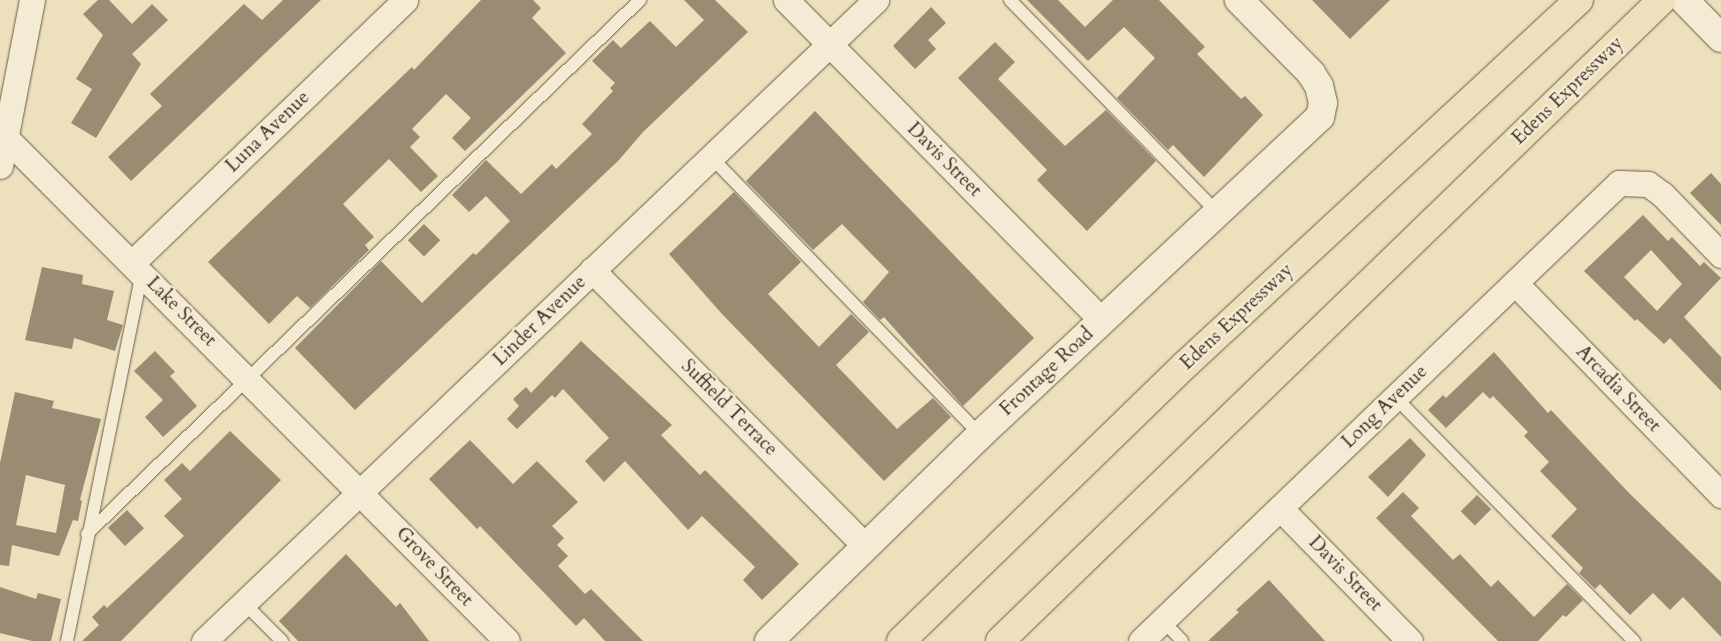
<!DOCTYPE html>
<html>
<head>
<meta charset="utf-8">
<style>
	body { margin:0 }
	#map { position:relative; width:1721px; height:641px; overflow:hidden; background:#ede0bc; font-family:Cardo,serif }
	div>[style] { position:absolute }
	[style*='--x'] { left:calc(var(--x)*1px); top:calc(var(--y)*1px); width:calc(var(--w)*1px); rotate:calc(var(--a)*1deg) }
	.building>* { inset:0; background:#9a8b73; transform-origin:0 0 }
	.roads { filter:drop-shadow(0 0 1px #6c5a49) drop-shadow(0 0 1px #6c5a49) }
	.service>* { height:12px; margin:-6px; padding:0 6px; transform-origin:6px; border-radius:6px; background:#f3ebd3 }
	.minor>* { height:25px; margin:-12.5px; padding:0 12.5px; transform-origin:12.5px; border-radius:12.5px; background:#f3ebd3 }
	.tertiary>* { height:28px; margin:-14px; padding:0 14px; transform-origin:14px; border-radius:14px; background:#f3ebd3 }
	.motorway>* { height:28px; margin:-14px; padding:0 14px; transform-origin:14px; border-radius:14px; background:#ede0bc }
	span { translate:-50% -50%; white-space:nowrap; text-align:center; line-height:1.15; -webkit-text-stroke:5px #f3ebd3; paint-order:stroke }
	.street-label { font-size:19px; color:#412e23 }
</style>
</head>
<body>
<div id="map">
	<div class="building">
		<div style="clip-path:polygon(98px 0,109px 0,132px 24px,152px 4px,168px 20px,132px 54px,141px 64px,96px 138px,71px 123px,92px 89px,76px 79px,103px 35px,83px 14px)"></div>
		<div style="clip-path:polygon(283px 0,321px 0,131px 181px,108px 157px,162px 106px,150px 94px,244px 4px,262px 20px)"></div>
		<div style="clip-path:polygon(481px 0,533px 0,541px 8px,532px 18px,566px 53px,465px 151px,452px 138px,471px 118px,446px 94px,412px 129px,420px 137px,410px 147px,438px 176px,421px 192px,389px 159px,343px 204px,374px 237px,365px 245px,369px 250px,310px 308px,297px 296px,269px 324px,208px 262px,412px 67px,414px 70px)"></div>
		<div style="clip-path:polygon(684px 0,715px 0,748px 32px,643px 132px,619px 160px,355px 410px,295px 348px,381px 261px,422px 303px,473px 253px,476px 255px,510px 221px,486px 196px,469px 212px,452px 195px,486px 160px,521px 194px,552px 164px,556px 169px,592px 134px,582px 124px,613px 91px,610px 88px,615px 83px,592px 61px,613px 40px,621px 48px,650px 21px,676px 47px,704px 20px)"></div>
		<div style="clip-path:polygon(1027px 0,1058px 0,1085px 27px,1113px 0,1159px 0,1205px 47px,1197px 54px,1241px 99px,1245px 96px,1263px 115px,1204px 177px,1173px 145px,1168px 150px,1117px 98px,1155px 58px,1124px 27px,1088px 61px)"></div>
		<div style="clip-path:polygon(1312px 0,1390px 0,1350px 39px)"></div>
		<div style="clip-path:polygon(931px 7px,946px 23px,928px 40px,936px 49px,915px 69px,893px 46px)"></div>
		<div style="clip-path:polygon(995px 42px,1015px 62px,998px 79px,1065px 146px,1106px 110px,1156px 161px,1087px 231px,1037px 180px,1047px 170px,958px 78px)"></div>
		<div style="clip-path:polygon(815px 111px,1034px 338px,963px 406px,884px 317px,880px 320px,863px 302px,889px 272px,842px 224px,813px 250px,746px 181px)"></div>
		<div style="clip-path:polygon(1711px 173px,1721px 184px,1721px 225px,1690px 193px)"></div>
		<div style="clip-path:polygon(734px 192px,801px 262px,768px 294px,819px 347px,851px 314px,869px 332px,836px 365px,897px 429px,933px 398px,951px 417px,884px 481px,722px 314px,669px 254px)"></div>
		<div style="clip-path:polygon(evenodd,1643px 215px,1668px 241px,1672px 237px,1700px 266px,1704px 262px,1721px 278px,1684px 317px,1721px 357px,1721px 391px,1670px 338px,1664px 344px,1637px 319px,1635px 321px,1584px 271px,1643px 215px,1651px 250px,1682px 284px,1657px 311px,1624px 277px,1651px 250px)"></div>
		<div style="left:424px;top:224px;width:23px;height:23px;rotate:45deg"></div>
		<div style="clip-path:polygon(42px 267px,83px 275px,82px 284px,114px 291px,107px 320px,123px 325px,115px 351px,74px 338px,72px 349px,25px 340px)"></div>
		<div style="clip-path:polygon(581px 341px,672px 425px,661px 435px,700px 475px,705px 470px,799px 564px,762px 600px,743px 580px,755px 567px,702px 516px,688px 530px,625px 461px,604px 482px,585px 461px,609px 438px,563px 389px,555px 398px,552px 395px,517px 429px,507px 419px,519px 406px,513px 399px,526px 387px,531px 393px)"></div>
		<div style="clip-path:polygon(155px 351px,175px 372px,170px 376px,197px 406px,163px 437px,145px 417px,163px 400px,134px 371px)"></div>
		<div style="clip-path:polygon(1494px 352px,1548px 413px,1551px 410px,1629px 493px,1721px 582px,1721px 637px,1683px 597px,1670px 610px,1653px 593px,1630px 615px,1600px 584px,1595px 589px,1579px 573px,1583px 568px,1551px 536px,1577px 509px,1540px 471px,1549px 462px,1524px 436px,1528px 432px,1493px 396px,1490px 399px,1483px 392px,1446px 428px,1428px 410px,1443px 395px,1446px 398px)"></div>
		<div style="clip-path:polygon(evenodd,15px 392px,54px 401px,52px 408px,101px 419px,80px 500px,82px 501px,78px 521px,73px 520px,59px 556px,12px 545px,9px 566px,0 565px,0 463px,15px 392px,26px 475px,65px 485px,56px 533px,16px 525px,26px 475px)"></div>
		<div style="clip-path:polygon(230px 431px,281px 480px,121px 641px,82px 641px,99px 625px,92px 617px,104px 605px,107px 608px,184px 536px,164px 516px,182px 499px,164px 480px,182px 463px,190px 471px)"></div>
		<div style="clip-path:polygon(1410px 438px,1426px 455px,1388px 497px,1368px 477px)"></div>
		<div style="clip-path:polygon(470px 440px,513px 484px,537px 461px,578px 502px,552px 526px,564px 538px,557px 545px,568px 556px,558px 566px,585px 594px,591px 589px,643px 641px,605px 641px,584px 618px,576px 626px,480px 526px,477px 529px,429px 479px)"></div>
		<div style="clip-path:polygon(1403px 492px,1419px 508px,1411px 516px,1453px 560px,1460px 554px,1491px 587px,1498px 580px,1534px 617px,1567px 584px,1583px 600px,1566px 617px,1563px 615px,1538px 641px,1498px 641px,1376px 518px)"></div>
		<div style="left:1477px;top:495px;width:20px;height:23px;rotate:45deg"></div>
		<div style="left:127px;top:510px;width:25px;height:26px;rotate:47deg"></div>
		<div style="clip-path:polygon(346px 554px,396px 607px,400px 603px,429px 641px,298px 641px,279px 621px)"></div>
		<div style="clip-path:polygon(1269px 580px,1325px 641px,1208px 641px,1239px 612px,1236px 610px)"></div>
		<div style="clip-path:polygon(0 587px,36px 599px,38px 593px,61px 599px,51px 641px,32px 641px,0 633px)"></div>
	</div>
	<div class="roads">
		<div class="service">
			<div style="--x:1010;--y:0;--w:299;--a:45.7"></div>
			<div style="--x:711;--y:157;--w:387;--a:45.9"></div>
			<div style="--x:1395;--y:397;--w:342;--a:45.6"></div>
			<div style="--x:87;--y:534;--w:769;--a:-44"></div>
			<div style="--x:244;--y:603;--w:54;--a:45"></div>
			<div style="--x:1162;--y:620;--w:29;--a:46"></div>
			<div style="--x:67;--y:641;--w:375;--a:-78.5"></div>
		</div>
		<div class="minor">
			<div style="--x:786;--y:0;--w:450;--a:45.4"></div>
			<div style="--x:0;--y:132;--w:718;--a:45.11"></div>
			<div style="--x:0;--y:166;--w:169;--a:-79.1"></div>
			<div style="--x:132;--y:263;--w:379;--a:-43.9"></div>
			<div style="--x:592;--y:270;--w:388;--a:45.3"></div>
			<div style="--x:1515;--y:283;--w:296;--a:45.8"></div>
			<div style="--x:1280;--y:508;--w:186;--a:45.7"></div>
			<div style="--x:204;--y:641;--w:929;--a:-43.65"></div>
			<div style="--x:1141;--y:641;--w:662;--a:-43.78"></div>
			<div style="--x:1619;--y:183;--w:29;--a:2"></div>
			<div style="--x:1648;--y:184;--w:17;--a:36"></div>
			<div style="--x:1662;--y:194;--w:85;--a:46"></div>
		</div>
		<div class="tertiary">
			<div style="--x:1684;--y:0;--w:53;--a:45.8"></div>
			<div style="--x:769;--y:641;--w:295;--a:-44.3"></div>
			<div style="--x:980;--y:435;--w:466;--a:-43.1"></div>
			<div style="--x:1320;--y:117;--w:14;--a:-78"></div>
			<div style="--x:1323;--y:103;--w:17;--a:-103"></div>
			<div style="--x:1319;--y:86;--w:15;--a:-122"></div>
			<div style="--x:1311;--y:73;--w:103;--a:-134.6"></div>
		</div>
		<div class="motorway">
			<div style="--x:901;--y:641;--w:396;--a:-44.2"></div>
			<div style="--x:1185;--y:365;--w:537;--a:-42.81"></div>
			<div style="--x:1000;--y:641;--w:921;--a:-44.08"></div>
		</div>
	</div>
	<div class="street-label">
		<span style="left:1568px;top:91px;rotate:-44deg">Edens Expressway</span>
		<span style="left:268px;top:132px;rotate:-44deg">Luna Avenue</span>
		<span style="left:944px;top:160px;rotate:45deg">Davis Street</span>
		<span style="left:181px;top:312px;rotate:45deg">Lake Street</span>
		<span style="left:1237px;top:317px;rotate:-43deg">Edens Expressway</span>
		<span style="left:540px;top:321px;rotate:-44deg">Linder Avenue</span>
		<span style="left:1047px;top:372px;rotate:-43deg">Frontage Road</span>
		<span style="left:1618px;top:389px;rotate:46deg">Arcadia Street</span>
		<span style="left:1385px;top:407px;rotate:-44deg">Long Avenue</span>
		<span style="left:729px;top:408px;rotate:45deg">Suffield Terrace</span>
		<span style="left:434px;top:567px;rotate:46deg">Grove Street</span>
		<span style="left:1345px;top:574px;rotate:46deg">Davis Street</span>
	</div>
</div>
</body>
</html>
